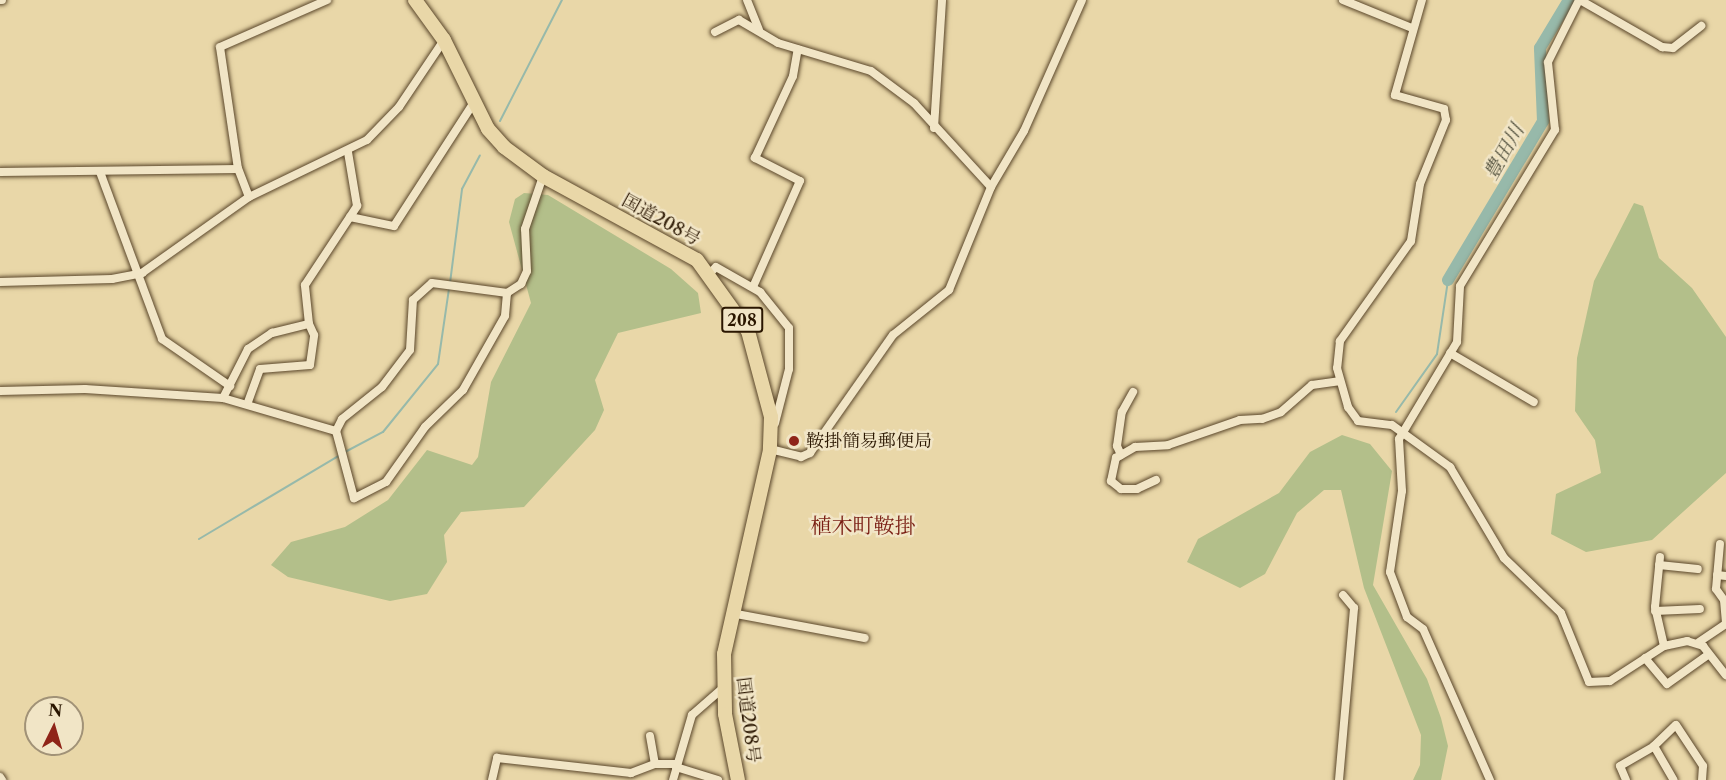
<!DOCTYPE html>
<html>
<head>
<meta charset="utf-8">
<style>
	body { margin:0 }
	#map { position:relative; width:1726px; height:780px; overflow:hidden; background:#e9d7a8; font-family:"Libre Caslon Text","Noto Serif JP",serif }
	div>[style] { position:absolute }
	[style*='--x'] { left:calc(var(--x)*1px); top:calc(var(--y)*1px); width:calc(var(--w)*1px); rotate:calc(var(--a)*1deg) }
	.green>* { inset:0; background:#b3bf8a }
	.stream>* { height:2px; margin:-1px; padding:0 1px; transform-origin:1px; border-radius:1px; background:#97b9aa }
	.river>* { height:12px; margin:-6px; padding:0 6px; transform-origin:6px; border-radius:6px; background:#97b9aa }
	.roads { filter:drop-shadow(0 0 2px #5a462a) drop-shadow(0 0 2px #5a462a) }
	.street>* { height:8px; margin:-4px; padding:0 4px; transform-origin:4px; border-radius:4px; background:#f1e5c6 }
	.highway>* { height:14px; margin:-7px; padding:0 7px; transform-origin:7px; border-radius:7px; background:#e9d7a8 }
	.dots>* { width:16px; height:16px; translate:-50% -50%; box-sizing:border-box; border:3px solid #f1e5c6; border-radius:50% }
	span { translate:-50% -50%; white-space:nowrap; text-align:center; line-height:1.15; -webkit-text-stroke:5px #f1e5c6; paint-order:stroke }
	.shield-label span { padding:2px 4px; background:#f1e5c6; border:2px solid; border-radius:4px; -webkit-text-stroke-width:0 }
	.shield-label { font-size:16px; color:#2a1600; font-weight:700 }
	.street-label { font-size:18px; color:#2a1600 }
	.poi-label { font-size:18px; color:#2a1600 }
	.left { translate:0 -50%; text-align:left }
	.water-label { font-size:20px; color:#504f3c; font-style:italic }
	.quarter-label { font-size:21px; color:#7a1f14 }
	.north { position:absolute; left:24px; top:696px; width:60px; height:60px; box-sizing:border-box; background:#f1e5c6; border:2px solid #a19277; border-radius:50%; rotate:5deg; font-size:16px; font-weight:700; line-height:24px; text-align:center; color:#2a1600 }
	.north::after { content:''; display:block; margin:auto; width:21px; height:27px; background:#8f2418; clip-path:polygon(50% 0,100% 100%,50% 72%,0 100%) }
</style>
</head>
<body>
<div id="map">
	<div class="green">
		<div style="clip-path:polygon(524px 193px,548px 195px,671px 269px,698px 293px,701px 313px,618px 333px,595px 380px,604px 410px,595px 430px,524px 507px,461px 512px,444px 535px,447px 562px,427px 594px,390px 601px,288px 577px,271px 565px,291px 542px,345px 527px,388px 500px,427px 450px,472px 465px,478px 457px,491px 382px,531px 303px,509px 222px,515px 199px)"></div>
		<div style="clip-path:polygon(1634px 203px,1643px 206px,1659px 258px,1692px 288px,1726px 337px,1726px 473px,1652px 540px,1586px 552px,1551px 534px,1556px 494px,1601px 473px,1595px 440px,1575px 411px,1577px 358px,1594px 281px)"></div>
		<div style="clip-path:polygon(1342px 435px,1370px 444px,1392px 471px,1373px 585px,1427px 679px,1441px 718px,1448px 746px,1441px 780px,1413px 780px,1420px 765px,1421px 735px,1364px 588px,1341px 490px,1324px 490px,1297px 513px,1265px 574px,1240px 588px,1187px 562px,1198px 539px,1279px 493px,1310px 452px)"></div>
	</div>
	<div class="stream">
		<div style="--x:500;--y:121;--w:136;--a:-62.9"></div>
		<div style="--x:450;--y:283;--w:95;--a:-82.7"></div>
		<div style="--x:462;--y:189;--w:38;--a:-62"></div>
		<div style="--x:1396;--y:412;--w:71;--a:-54.7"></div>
		<div style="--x:1437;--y:354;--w:75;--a:-81.5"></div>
		<div style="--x:345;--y:452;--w:43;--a:-27.8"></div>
		<div style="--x:383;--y:432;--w:87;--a:-51"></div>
		<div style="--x:438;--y:364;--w:76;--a:-81.7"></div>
		<div style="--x:199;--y:539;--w:164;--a:-30.8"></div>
	</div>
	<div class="river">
		<div style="--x:1448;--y:280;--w:185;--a:-59.1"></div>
		<div style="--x:1543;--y:121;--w:73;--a:-92.4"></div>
		<div style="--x:1540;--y:48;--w:56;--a:-58.9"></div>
	</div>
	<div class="roads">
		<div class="street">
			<div style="--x:0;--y:0;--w:2;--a:0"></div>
			<div style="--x:747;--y:0;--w:32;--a:68"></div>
			<div style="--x:1343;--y:0;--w:74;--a:22.1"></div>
			<div style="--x:1422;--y:0;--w:99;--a:105.9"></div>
			<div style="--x:1395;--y:95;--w:51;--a:15.9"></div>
			<div style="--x:1444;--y:109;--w:11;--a:80"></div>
			<div style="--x:1446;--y:120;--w:69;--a:112.1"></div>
			<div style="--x:1420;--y:184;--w:58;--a:99"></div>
			<div style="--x:1411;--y:241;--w:123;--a:125.4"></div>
			<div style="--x:1340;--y:341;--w:27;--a:96"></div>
			<div style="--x:1337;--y:368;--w:41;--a:74.2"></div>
			<div style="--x:1348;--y:407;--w:17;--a:54"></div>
			<div style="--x:1358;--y:421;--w:34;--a:7"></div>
			<div style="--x:1392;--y:425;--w:72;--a:35.9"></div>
			<div style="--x:1450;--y:467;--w:106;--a:59.3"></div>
			<div style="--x:1504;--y:558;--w:79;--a:44"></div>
			<div style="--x:1561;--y:613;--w:74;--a:67.9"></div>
			<div style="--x:1589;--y:682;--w:21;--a:-3"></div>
			<div style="--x:1610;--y:681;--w:64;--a:-32.9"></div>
			<div style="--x:1664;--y:646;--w:24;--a:-12"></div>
			<div style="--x:1687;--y:641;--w:17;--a:17"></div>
			<div style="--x:1703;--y:646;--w:37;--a:52"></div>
			<div style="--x:1580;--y:0;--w:95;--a:29.8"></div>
			<div style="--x:1662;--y:47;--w:11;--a:5"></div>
			<div style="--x:1673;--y:48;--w:36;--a:-38"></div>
			<div style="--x:715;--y:32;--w:27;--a:-27"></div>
			<div style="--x:739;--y:20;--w:45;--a:30.5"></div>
			<div style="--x:778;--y:43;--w:97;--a:16.8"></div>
			<div style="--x:871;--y:71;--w:54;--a:36.7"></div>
			<div style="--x:914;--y:103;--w:114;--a:47.5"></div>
			<div style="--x:934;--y:128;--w:128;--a:-86.4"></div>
			<div style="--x:0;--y:172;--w:238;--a:-0.7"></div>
			<div style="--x:100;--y:172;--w:178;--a:69.6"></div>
			<div style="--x:162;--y:339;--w:83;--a:34.7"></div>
			<div style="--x:249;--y:197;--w:30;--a:-111"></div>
			<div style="--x:238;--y:169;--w:123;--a:-98.4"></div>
			<div style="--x:220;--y:47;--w:117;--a:-23.7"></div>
			<div style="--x:350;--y:217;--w:45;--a:11.6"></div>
			<div style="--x:394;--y:226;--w:145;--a:-57.1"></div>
			<div style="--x:710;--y:273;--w:8;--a:-45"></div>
			<div style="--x:716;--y:267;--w:51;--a:29.6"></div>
			<div style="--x:760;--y:292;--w:46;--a:51.1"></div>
			<div style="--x:789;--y:328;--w:41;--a:90"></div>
			<div style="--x:789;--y:369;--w:56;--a:104.5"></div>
			<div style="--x:0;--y:282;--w:112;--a:-1.5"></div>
			<div style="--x:112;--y:279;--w:31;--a:-11"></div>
			<div style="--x:142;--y:273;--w:131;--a:-35.4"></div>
			<div style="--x:249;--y:197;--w:131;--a:-25.8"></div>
			<div style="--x:367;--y:140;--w:46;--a:-45.9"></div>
			<div style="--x:399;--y:107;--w:81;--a:-56.1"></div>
			<div style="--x:753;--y:287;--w:116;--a:-66.1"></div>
			<div style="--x:800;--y:181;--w:51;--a:-152.9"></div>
			<div style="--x:755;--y:158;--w:90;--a:-65.1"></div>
			<div style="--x:793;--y:76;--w:27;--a:-80"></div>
			<div style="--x:507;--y:293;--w:23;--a:95"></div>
			<div style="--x:505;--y:316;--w:85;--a:119.6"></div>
			<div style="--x:463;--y:390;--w:53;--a:135.8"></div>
			<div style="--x:425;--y:427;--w:67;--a:125.3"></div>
			<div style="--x:386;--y:482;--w:36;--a:153"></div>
			<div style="--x:354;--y:498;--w:69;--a:-105"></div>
			<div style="--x:336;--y:431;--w:13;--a:-63"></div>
			<div style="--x:342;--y:419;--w:51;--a:-38.7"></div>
			<div style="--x:382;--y:387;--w:46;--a:-52.9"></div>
			<div style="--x:410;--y:350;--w:50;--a:-86.6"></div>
			<div style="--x:413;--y:300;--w:25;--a:-42"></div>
			<div style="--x:432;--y:283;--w:76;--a:7.6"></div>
			<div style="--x:507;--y:293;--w:17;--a:-33"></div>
			<div style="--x:521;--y:284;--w:14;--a:-65"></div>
			<div style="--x:527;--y:271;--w:42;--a:-92.7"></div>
			<div style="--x:525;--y:229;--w:56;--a:-71.2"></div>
			<div style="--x:1450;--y:353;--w:97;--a:30.3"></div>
			<div style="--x:0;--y:391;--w:85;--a:-1.3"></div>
			<div style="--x:85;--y:389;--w:138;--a:3.7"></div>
			<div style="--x:223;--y:398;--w:118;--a:16.3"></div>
			<div style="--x:223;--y:398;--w:55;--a:-63"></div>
			<div style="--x:248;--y:349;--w:29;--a:-34"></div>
			<div style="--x:272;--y:333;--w:38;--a:-14"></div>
			<div style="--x:309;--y:324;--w:39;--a:-96"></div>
			<div style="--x:305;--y:285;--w:95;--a:-56.6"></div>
			<div style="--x:357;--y:206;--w:55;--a:-99.5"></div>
			<div style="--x:248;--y:402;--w:35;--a:-70"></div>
			<div style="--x:260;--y:369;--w:50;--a:-4.6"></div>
			<div style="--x:310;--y:365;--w:30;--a:-82"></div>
			<div style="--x:314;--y:335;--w:12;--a:-114"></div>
			<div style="--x:770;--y:449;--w:32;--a:14"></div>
			<div style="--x:801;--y:457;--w:10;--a:-24"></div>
			<div style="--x:810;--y:453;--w:144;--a:-54.9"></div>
			<div style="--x:893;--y:335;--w:72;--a:-38.8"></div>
			<div style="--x:949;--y:290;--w:111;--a:-67.8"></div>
			<div style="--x:991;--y:187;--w:65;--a:-59.5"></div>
			<div style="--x:1024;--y:131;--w:143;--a:-66.1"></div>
			<div style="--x:1121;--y:455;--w:10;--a:-114"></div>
			<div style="--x:1117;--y:446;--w:34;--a:-82"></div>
			<div style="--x:1122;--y:412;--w:23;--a:-61"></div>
			<div style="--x:1156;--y:480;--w:21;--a:155"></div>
			<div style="--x:1137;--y:489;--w:16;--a:180"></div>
			<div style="--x:1121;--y:489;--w:13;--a:-141"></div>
			<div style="--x:1111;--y:481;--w:24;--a:-78"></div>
			<div style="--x:1116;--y:458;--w:22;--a:-30"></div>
			<div style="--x:1135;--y:447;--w:33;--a:-3"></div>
			<div style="--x:1168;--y:445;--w:76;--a:-19.1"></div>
			<div style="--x:1240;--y:420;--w:22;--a:-3"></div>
			<div style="--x:1262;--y:419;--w:20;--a:-20"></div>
			<div style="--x:1281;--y:412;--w:41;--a:-41.1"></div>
			<div style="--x:1312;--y:385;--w:27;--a:-8"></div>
			<div style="--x:1720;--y:544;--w:45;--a:95.1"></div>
			<div style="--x:1716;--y:589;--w:14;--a:54"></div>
			<div style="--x:1724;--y:600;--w:24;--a:85"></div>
			<div style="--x:1660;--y:557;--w:50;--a:95.7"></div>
			<div style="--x:1655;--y:607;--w:40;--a:77"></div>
			<div style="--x:1659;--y:565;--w:39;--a:6"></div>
			<div style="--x:1717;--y:575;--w:9;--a:6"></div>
			<div style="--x:1655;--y:611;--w:45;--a:-2.5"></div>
			<div style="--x:731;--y:613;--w:136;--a:10.6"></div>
			<div style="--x:1699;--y:642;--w:32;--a:-34"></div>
			<div style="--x:1645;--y:658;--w:34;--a:50"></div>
			<div style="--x:1667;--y:684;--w:50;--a:-35.3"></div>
			<div style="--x:650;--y:736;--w:28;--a:80"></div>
			<div style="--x:655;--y:764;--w:21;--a:0"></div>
			<div style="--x:1654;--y:746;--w:39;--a:60"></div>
			<div style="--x:676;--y:767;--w:44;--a:17.2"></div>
			<div style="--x:0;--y:777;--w:4;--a:56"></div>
			<div style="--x:492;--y:780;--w:23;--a:-77"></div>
			<div style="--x:497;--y:758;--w:135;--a:6.4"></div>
			<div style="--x:631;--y:773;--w:26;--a:-21"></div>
			<div style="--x:673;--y:780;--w:68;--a:-73.7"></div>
			<div style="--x:692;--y:715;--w:41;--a:-41.1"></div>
			<div style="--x:1339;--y:780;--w:173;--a:-85"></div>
			<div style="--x:1354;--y:608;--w:17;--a:-130"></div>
			<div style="--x:1490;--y:780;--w:165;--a:-113.9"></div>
			<div style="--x:1423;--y:629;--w:20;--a:-143"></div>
			<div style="--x:1407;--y:617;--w:48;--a:-110.7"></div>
			<div style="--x:1390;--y:572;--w:82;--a:-81.6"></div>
			<div style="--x:1402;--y:491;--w:52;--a:-93.3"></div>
			<div style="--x:1399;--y:439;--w:113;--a:-59.1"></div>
			<div style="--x:1457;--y:342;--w:56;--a:-86.9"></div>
			<div style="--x:1460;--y:286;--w:183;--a:-58.7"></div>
			<div style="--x:1555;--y:130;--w:68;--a:-95.9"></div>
			<div style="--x:1548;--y:62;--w:69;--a:-63.4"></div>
			<div style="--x:1626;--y:780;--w:15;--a:-113"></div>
			<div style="--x:1620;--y:766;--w:39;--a:-30"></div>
			<div style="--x:1654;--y:746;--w:30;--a:-44"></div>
			<div style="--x:1676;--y:725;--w:49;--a:56.6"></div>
			<div style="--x:1703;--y:766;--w:14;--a:94"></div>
		</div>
		<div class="highway">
			<div style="--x:415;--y:0;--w:49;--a:54.1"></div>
			<div style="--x:444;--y:40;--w:99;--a:63.7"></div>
			<div style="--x:488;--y:129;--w:24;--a:48"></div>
			<div style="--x:504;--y:147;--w:49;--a:36.6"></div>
			<div style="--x:543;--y:176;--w:175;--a:28.6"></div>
			<div style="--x:697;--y:260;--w:87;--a:54.3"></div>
			<div style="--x:748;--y:331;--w:89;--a:75"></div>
			<div style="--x:771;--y:417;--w:33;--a:92"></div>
			<div style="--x:770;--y:450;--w:209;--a:102.7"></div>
			<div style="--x:724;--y:654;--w:60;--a:89"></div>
			<div style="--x:725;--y:714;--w:67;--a:78.9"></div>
		</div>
	</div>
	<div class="dots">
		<div style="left:794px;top:441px;background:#8f2418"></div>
	</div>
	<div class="shield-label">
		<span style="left:742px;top:320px">208</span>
	</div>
	<div class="street-label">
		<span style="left:661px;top:220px;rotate:29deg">国道208号</span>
		<span style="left:748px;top:720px;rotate:83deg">国道208号</span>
	</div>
	<div class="poi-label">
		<span class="left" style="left:806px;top:441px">鞍掛簡易郵便局</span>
	</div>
	<div class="water-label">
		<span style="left:1504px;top:152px;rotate:-61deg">豊田川</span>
	</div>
	<div class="quarter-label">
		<span style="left:863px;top:526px">植木町鞍掛</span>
	</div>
	<div class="north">N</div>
</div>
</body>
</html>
